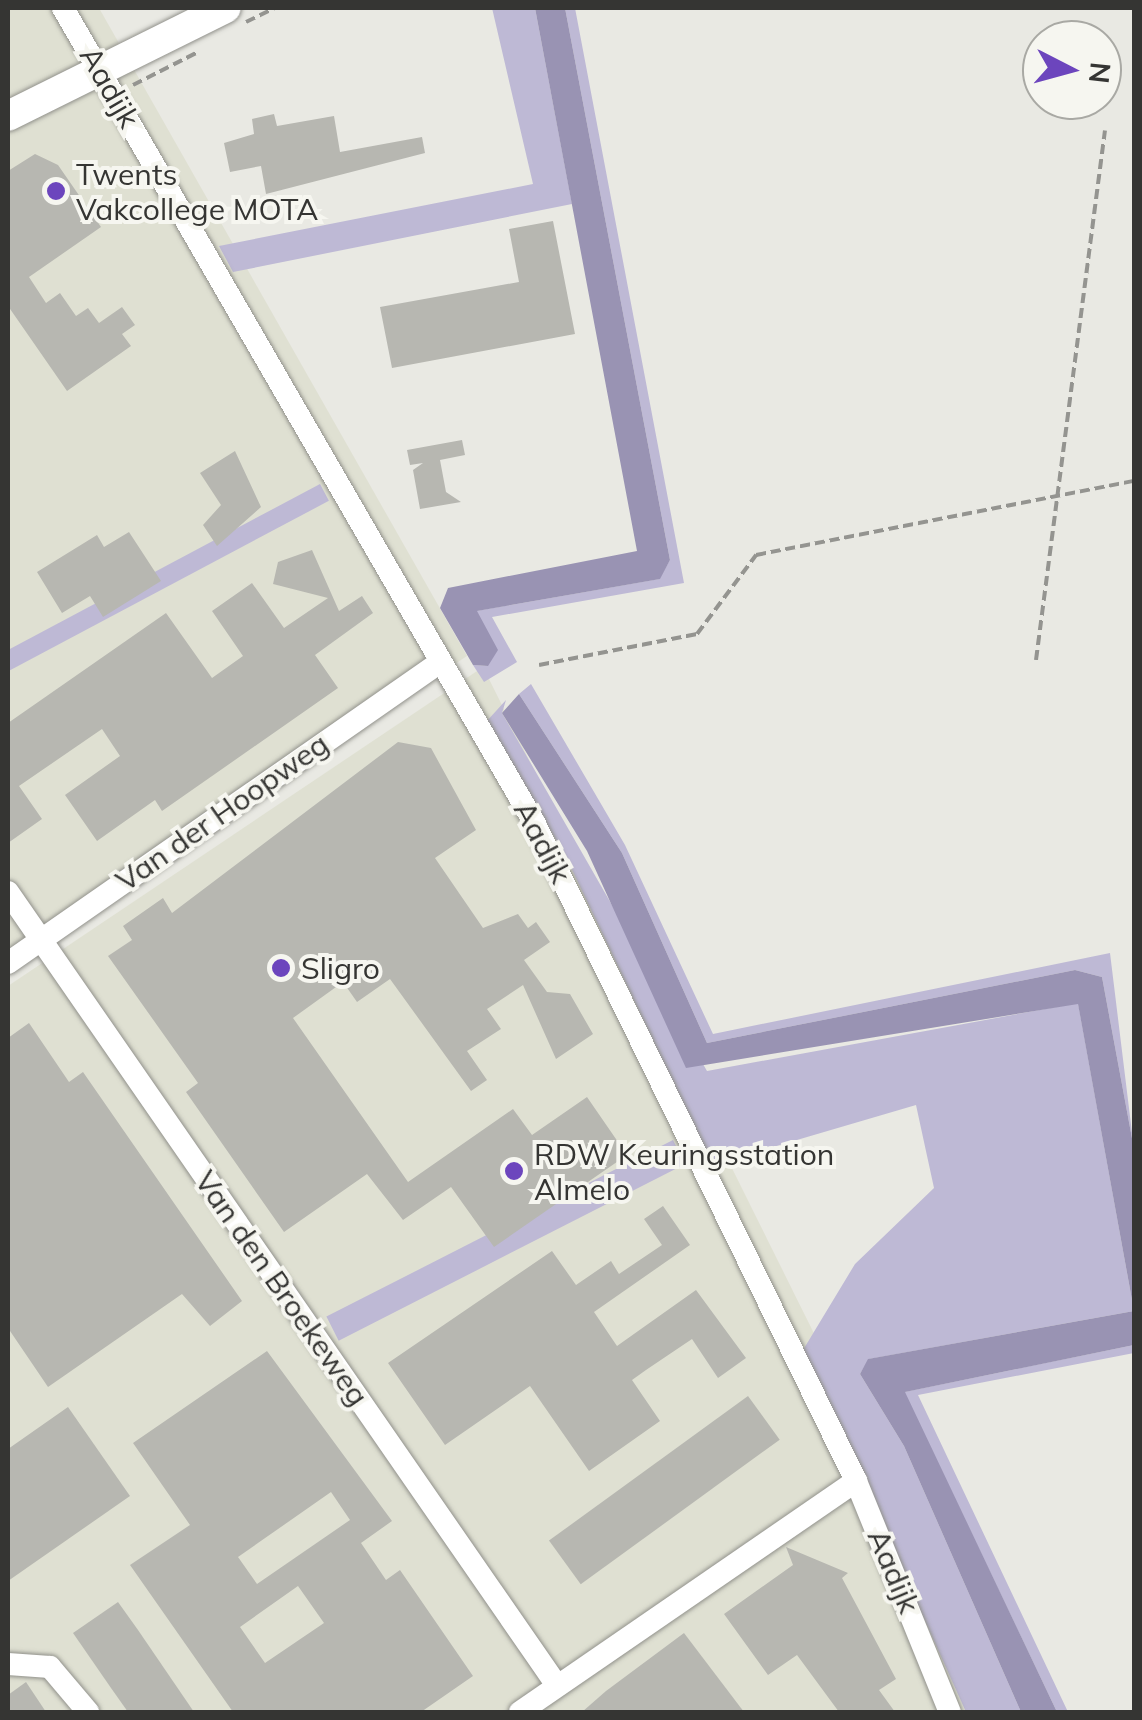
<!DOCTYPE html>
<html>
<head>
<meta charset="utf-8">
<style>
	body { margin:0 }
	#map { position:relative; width:1142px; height:1720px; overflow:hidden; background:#e9e9e3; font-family:Mulish,sans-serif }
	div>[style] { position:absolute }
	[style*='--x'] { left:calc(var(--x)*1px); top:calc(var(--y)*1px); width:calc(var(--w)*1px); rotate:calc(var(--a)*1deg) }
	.built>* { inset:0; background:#dfe0d2 }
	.green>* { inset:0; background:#beb9d5; transform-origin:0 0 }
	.water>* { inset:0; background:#9993b3 }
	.building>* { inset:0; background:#b7b7b1; transform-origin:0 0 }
	.path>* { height:4px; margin-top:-2px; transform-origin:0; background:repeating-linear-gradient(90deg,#949490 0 10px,transparent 0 15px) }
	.roads { filter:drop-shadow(0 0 2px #91918b) drop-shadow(0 0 2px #91918b) }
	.minor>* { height:22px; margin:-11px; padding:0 11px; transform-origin:11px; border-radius:11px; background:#fff }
	.major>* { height:30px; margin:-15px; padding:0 15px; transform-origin:15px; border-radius:15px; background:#fff }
	.dots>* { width:28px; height:28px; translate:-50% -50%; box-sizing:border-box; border:5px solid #f6f6f0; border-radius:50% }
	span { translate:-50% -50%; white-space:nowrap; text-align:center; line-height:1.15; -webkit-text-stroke:8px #f6f6f0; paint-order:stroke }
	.street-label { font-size:30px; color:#353533 }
	.poi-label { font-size:30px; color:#353533 }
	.left { translate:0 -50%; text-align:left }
	.frame { position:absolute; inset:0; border:10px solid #353533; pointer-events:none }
	.north { position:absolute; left:1022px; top:20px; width:100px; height:100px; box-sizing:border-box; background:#f6f6f0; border:2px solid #a9a9a4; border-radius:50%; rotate:96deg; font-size:28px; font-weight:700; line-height:40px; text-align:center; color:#353533 }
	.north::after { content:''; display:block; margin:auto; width:35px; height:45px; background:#6c45bd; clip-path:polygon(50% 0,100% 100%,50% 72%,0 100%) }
</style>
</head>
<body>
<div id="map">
	<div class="built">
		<div style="clip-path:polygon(8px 8px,99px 8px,467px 656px,8px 959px)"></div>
		<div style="clip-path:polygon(483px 667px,1002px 1712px,8px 1712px,8px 986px)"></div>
	</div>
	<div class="green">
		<div style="clip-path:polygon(492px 8px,535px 8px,572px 204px,233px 272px,219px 246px,533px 184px)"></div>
		<div style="clip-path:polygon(565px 8px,575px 8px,684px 583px,492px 617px,517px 662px,484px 682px,473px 665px,488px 666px,476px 611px,659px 579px,670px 560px)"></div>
		<div style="left:320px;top:484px;width:19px;height:367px;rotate:62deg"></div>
		<div style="clip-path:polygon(531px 684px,625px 845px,713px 1034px,1110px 953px,1134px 1149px,1102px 977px,1075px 970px,707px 1043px,622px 853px,519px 694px)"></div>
		<div style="clip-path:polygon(506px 700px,502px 713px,707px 1071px,1078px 1003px,1134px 1311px,869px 1359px,860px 1374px,904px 1446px,1021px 1712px,966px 1712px,803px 1350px,855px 1264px,934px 1188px,916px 1105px,712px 1165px,565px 855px,486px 722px)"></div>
		<div style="left:673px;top:1140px;width:27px;height:389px;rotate:63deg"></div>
		<div style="clip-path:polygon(1134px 1345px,1134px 1353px,918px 1395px,1068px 1712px,1057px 1712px,904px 1392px)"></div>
	</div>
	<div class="water">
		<div style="clip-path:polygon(535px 8px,565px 8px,670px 560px,660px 579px,477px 611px,498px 650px,488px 666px,473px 665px,440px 608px,448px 588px,637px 551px)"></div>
		<div style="clip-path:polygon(519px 694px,622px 853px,707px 1043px,1075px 970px,1102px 977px,1134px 1149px,1134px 1345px,905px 1392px,1057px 1712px,1021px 1712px,904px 1446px,860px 1374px,868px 1359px,1134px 1311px,1078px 1004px,686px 1068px,587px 851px,502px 713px)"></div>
	</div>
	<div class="building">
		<div style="clip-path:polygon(274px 114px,277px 126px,334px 116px,340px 152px,422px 137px,425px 153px,266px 194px,261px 166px,230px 172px,224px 143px,254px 134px,252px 119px)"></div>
		<div style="clip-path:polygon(35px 154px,58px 165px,101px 227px,29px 277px,46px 303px,60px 293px,76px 316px,88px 308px,99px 323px,122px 307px,135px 325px,122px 334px,131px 346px,67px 391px,8px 306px,8px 171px)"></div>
		<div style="clip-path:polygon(553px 221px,575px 334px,392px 368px,380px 307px,519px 282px,509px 229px)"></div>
		<div style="clip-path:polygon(462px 440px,465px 455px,440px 460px,446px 492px,461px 502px,420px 509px,413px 470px,423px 463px,410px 465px,407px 450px)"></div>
		<div style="clip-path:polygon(235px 451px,261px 507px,217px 546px,203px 525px,221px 505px,200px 473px)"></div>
		<div style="clip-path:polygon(129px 532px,161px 581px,103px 617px,90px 596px,62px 613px,37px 572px,97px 535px,104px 547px)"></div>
		<div style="clip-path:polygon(312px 550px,339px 611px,362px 596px,373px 613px,315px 655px,338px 688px,162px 811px,155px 800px,97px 841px,65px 795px,120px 756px,102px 729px,19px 786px,42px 819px,8px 843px,8px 723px,166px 613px,212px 678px,243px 656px,212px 611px,252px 583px,284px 628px,328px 598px,273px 584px,278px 562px)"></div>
		<div style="clip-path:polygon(398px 742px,431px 748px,476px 830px,435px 858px,483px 928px,518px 914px,528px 928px,536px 922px,550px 942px,524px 960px,547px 992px,570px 994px,593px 1034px,556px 1059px,523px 985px,487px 1009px,501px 1029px,467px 1051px,487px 1080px,471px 1091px,390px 979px,357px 1002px,343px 982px,293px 1018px,408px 1182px,513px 1109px,532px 1135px,587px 1097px,627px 1155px,494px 1247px,451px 1187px,403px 1220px,367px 1174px,284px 1232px,186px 1092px,198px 1083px,108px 956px,132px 940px,123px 926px,163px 898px,172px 913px)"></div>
		<div style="clip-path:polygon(29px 1023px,69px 1082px,83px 1072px,242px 1301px,210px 1326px,182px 1294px,48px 1387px,8px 1328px,8px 1038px)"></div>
		<div style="clip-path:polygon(663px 1206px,690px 1245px,594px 1312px,617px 1346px,696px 1290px,746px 1358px,718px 1378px,692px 1339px,646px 1370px,632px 1380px,660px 1421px,589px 1471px,530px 1386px,445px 1445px,388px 1363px,552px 1251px,576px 1285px,611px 1261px,619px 1274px,662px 1245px,644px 1219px)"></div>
		<div style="clip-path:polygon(evenodd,267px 1351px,392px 1521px,361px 1543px,386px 1580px,400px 1570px,473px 1676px,421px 1712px,233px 1712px,130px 1565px,190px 1525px,133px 1443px,267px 1351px,331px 1492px,350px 1520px,257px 1584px,238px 1557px,331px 1492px,267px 1351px,298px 1586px,324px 1623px,265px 1663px,240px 1627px,298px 1586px)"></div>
		<div style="left:748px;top:1396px;width:54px;height:246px;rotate:54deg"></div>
		<div style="clip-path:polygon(68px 1407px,130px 1496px,8px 1581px,8px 1449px)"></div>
		<div style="clip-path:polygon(786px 1547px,848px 1573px,842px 1578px,896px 1679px,879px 1690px,895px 1712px,839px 1712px,797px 1655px,768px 1675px,724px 1614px,793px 1565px)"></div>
		<div style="clip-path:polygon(118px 1602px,138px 1630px,194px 1712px,128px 1712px,111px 1688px,73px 1633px)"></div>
		<div style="clip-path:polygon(684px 1633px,744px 1712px,582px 1712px,606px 1691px)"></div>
		<div style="clip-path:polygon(26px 1682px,46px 1712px,8px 1712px,8px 1695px)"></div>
	</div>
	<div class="path">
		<div style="--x:246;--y:22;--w:32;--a:-26"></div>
		<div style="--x:133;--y:85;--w:71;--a:-26.9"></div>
		<div style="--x:1036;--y:660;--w:534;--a:-82.58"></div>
		<div style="--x:539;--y:665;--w:161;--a:-11.1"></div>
		<div style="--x:697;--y:634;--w:99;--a:-53.2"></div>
		<div style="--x:756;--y:555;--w:385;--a:-11.1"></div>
	</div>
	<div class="roads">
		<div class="minor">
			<div style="--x:63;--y:8;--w:943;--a:59.95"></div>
			<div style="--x:535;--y:824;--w:731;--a:63.96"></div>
			<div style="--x:856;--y:1481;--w:249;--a:67.9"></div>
			<div style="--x:8;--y:892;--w:963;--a:55.32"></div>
			<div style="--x:8;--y:963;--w:525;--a:-34.84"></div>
			<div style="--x:8;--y:1664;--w:42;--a:4.1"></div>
			<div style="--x:50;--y:1667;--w:59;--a:49.8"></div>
			<div style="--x:520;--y:1712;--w:408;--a:-34.5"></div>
		</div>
		<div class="major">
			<div style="--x:8;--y:116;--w:243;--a:-26.4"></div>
		</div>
	</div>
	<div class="dots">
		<div style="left:56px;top:191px;background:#6c45bd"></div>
		<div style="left:281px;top:968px;background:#6c45bd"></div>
		<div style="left:514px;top:1171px;background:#6c45bd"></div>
	</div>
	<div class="street-label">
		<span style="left:110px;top:87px;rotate:60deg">Aadijk</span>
		<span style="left:222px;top:812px;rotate:-35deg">Van der Hoopweg</span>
		<span style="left:543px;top:842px;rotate:62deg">Aadijk</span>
		<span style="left:282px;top:1288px;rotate:55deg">Van den Broekeweg</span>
		<span style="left:894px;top:1571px;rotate:67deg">Aadijk</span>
	</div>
	<div class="poi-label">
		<span class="left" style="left:76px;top:191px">Twents<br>Vakcollege MOTA</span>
		<span class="left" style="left:301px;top:968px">Sligro</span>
		<span class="left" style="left:534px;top:1171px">RDW Keuringsstation<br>Almelo</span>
	</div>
	<div class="frame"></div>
	<div class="north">N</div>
</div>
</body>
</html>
